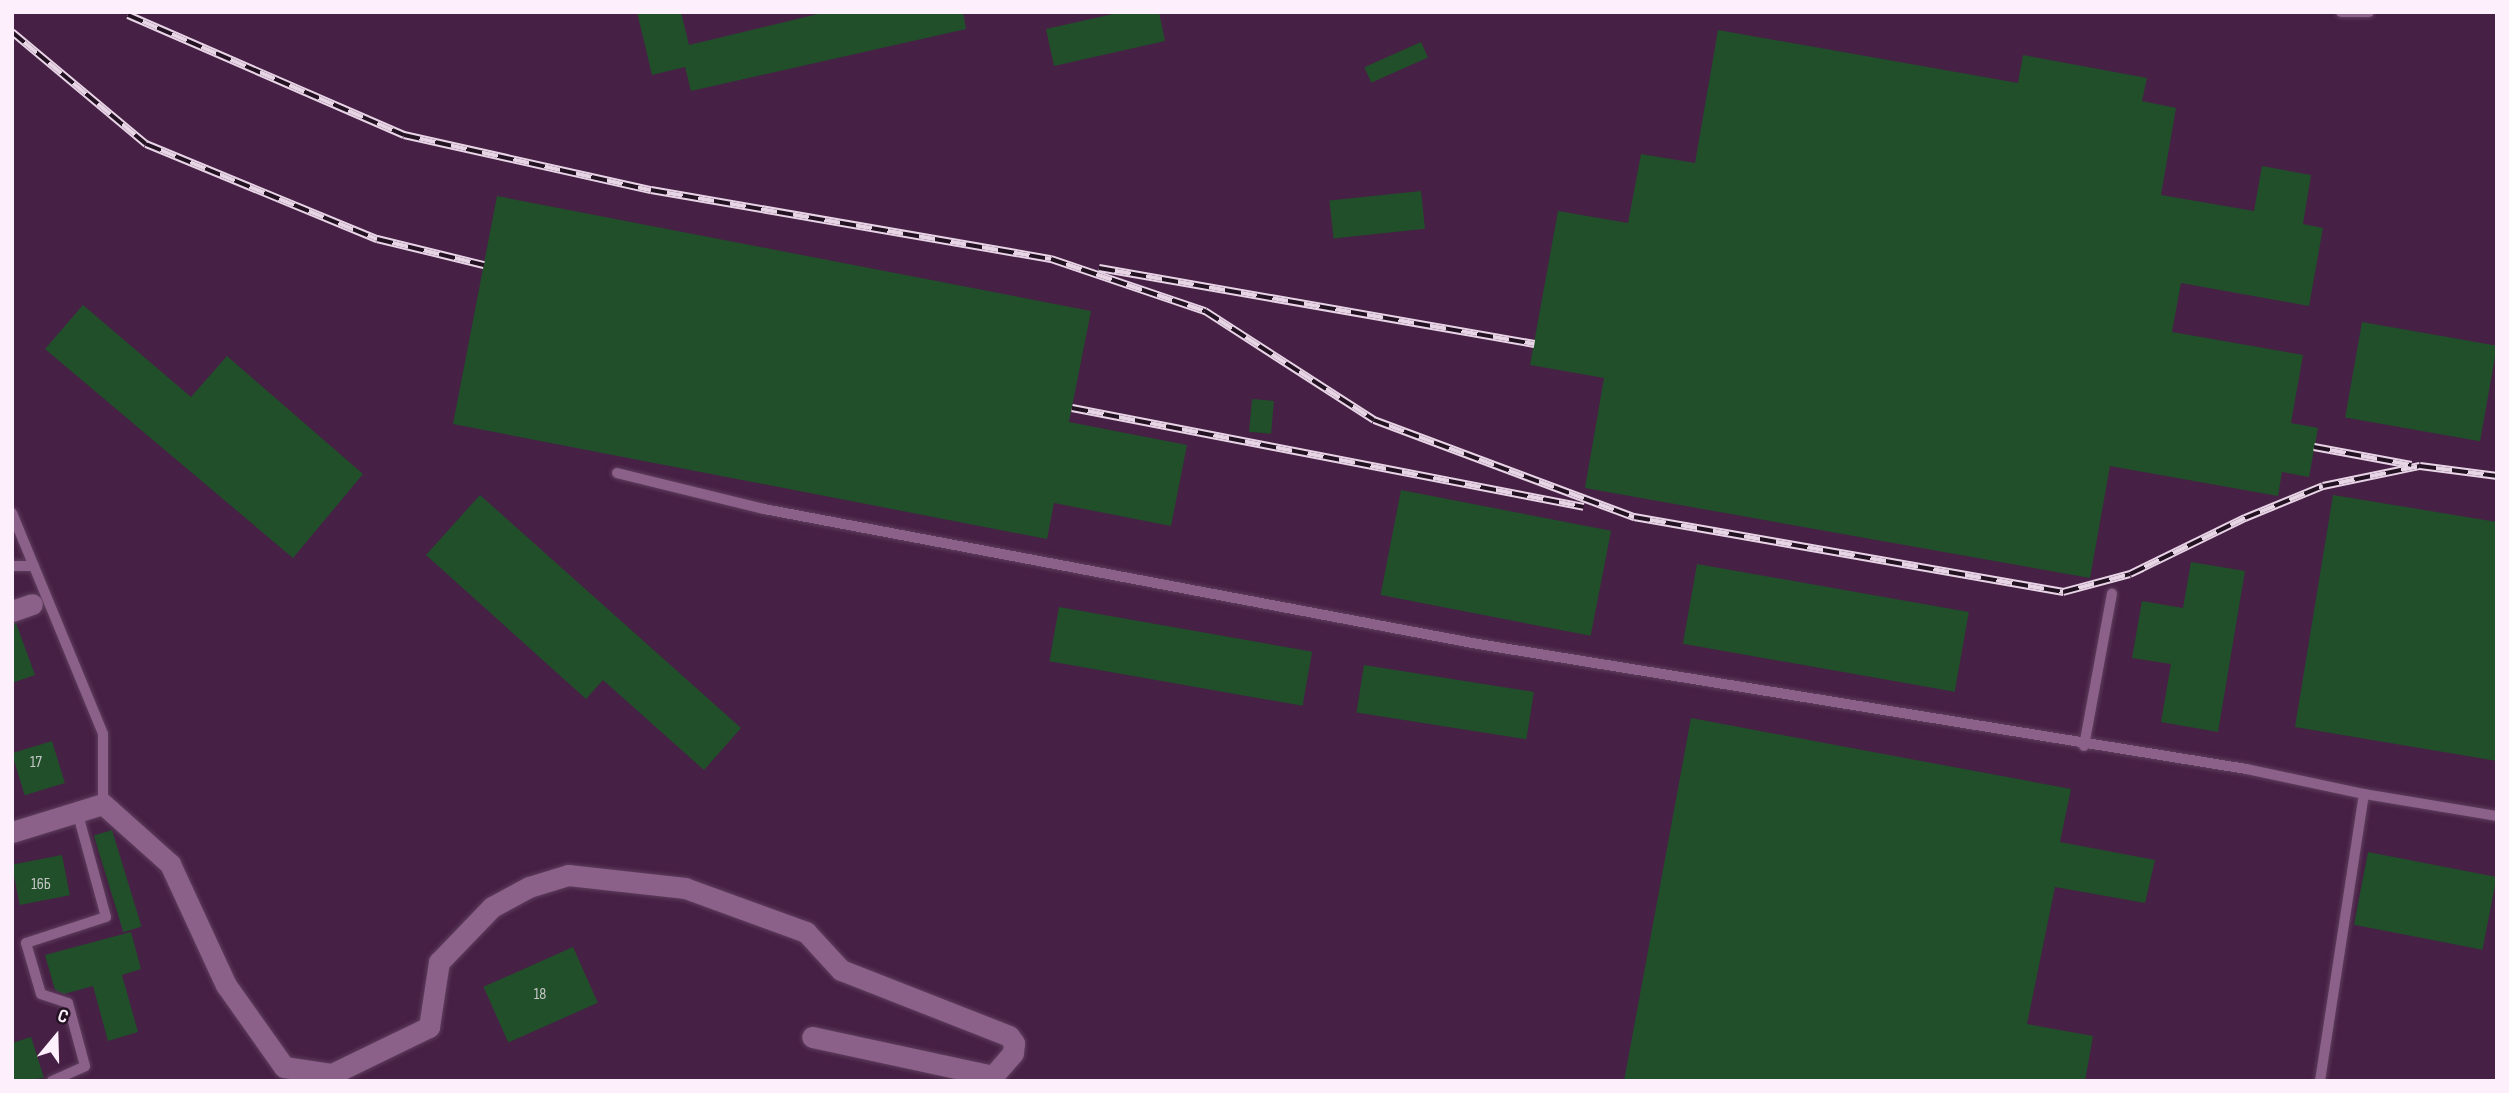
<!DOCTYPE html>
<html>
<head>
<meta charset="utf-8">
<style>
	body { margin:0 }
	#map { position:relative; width:2509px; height:1093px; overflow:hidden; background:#472045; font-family:"Sofia Sans Condensed",sans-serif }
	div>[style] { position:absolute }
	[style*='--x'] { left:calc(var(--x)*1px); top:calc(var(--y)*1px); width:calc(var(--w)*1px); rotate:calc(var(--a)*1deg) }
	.building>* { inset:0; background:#204f2a; transform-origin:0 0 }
	.roads { filter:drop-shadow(0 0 2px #5e3e5d) drop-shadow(0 0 2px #5e3e5d) }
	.service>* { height:10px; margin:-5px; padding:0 5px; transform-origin:5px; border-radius:5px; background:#8b6089 }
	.minor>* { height:21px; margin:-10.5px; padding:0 10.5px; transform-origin:10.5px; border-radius:10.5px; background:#8b6089 }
	.rail>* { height:8px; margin-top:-4px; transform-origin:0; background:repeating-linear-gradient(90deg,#231222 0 16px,#e7d5e6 0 32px); box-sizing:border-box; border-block:2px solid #e7d5e6 }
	span { translate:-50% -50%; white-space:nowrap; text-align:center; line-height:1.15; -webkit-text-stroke:7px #231222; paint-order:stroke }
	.number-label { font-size:16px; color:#c6c7c8 }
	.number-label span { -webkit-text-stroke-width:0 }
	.frame { position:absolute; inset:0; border:14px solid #feeffd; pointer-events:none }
	.north { position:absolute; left:21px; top:1002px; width:70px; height:70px; -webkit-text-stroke:5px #231222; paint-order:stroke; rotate:19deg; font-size:19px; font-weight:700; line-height:28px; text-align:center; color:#feeffd }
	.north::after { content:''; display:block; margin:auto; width:24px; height:32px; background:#feeffd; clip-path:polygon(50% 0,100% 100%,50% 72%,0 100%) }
</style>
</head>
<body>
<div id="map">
	<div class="building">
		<div style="clip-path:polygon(637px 12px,681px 12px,689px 45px,826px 12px,963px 12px,966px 29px,691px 91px,685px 67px,652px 75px)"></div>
		<div style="clip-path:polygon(1122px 12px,1159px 12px,1165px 41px,1054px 66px,1046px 29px)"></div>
		<div style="clip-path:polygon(1718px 30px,2018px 83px,2023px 55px,2147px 78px,2142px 101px,2176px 108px,2161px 195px,2254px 211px,2262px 166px,2311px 175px,2303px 224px,2323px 228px,2309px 306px,2181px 283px,2172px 332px,2303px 355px,2291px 423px,2318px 428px,2309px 477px,2282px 472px,2278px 496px,2110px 466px,2090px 578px,1585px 488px,1604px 378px,1530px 365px,1558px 211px,1628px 223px,1641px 154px,1695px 163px)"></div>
		<div style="left:1421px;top:42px;width:17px;height:62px;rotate:66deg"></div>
		<div style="left:1421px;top:191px;width:38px;height:92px;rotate:84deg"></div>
		<div style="clip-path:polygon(497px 196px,1091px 311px,1069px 422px,1187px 445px,1171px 526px,1054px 503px,1047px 539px,453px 424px)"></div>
		<div style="clip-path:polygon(83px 305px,191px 397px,227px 356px,363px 474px,293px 558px,45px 349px)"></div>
		<div style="left:2362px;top:322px;width:137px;height:97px;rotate:10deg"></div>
		<div style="left:1252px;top:399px;width:22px;height:33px;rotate:5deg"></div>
		<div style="left:1401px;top:490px;width:214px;height:107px;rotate:11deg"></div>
		<div style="clip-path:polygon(480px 495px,741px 728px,704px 770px,603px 680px,586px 699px,426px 555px)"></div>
		<div style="clip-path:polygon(2333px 495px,2497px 522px,2497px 761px,2295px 727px)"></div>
		<div style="clip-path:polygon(2191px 562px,2245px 571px,2218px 732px,2161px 722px,2171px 664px,2132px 658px,2142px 601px,2183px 608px)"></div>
		<div style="left:1697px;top:564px;width:276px;height:81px;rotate:10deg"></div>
		<div style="left:1059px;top:607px;width:257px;height:55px;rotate:10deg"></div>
		<div style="clip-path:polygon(16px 623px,35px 675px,12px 683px,12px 624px)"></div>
		<div style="left:1364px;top:665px;width:172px;height:48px;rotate:9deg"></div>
		<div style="clip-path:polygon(1691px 718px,2071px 789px,2060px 842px,2155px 860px,2145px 903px,2055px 887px,2027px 1024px,2093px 1036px,2085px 1081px,1624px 1081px)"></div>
		<div style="left:52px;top:741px;width:44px;height:42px;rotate:73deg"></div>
		<div style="left:112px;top:830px;width:101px;height:19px;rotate:73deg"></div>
		<div style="left:2368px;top:852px;width:131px;height:74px;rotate:11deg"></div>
		<div style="left:62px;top:855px;width:41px;height:51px;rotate:79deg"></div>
		<div style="clip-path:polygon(131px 932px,141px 969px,122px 975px,138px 1032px,108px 1041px,93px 986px,64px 994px,55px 990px,45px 955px)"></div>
		<div style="left:573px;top:947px;width:61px;height:98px;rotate:66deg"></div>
		<div style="clip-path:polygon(31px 1037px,44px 1078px,12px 1081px,12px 1043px)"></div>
	</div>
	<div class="roads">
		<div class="service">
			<div style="--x:2341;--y:12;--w:28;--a:0"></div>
			<div style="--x:617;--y:473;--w:151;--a:13.8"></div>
			<div style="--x:764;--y:509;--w:727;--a:10.71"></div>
			<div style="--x:1478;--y:644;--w:778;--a:9.24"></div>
			<div style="--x:2246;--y:769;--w:121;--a:12"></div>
			<div style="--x:12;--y:513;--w:239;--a:67.6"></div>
			<div style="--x:103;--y:734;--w:70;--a:90"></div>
			<div style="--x:12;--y:566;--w:22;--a:0"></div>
			<div style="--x:2084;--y:746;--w:155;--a:-79.6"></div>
			<div style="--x:52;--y:1081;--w:36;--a:-24"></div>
			<div style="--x:85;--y:1066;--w:65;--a:-105.1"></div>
			<div style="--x:68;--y:1003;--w:28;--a:-162"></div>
			<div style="--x:41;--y:994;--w:53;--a:-106.4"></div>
			<div style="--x:26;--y:943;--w:84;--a:-18"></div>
			<div style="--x:106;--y:917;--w:110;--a:-105.3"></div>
			<div style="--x:2320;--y:1081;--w:290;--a:-81.3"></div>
			<div style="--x:2364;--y:794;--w:135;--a:9.4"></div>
		</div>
		<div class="minor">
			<div style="--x:12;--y:611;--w:21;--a:-19"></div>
			<div style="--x:12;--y:832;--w:95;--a:-17.1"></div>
			<div style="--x:103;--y:804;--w:90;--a:41.8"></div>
			<div style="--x:170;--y:864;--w:133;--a:65.2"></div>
			<div style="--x:226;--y:985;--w:100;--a:54.7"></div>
			<div style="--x:284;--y:1067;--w:49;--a:8.3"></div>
			<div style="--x:332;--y:1074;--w:108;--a:-25.9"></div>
			<div style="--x:429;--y:1027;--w:66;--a:-81.3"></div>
			<div style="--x:439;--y:962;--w:76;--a:-46.1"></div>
			<div style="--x:492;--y:907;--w:42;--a:-28.4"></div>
			<div style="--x:529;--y:887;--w:41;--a:-17.1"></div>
			<div style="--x:568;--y:875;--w:118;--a:6.3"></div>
			<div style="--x:685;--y:888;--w:129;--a:20"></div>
			<div style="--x:806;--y:932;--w:52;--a:47.4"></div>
			<div style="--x:841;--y:970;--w:180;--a:21.4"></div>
			<div style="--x:1009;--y:1036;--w:9;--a:54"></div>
			<div style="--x:1014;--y:1043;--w:10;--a:96"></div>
			<div style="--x:1013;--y:1053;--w:30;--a:131"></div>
			<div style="--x:993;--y:1076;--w:185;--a:-167.8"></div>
		</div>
	</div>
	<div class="rail">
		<div style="--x:128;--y:15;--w:301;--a:23.5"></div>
		<div style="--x:404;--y:135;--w:253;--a:12.6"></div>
		<div style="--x:651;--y:190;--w:406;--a:9.8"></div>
		<div style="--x:1051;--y:259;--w:163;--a:18.7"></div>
		<div style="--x:1205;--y:311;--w:201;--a:32.8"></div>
		<div style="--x:1374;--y:420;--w:278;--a:20.5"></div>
		<div style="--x:1634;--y:517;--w:436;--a:9.9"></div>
		<div style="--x:2063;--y:592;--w:69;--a:-15"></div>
		<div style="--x:2130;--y:574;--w:128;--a:-26"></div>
		<div style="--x:2245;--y:518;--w:84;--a:-22.3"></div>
		<div style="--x:2323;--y:486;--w:99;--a:-11.7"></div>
		<div style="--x:2420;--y:466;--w:78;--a:7.4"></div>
		<div style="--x:12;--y:32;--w:175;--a:39.9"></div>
		<div style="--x:146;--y:144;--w:250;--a:22.4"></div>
		<div style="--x:377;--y:239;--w:110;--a:13.7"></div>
		<div style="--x:1099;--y:268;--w:442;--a:9.9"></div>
		<div style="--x:1072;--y:408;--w:521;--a:10.94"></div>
		<div style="--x:2314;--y:447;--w:99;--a:10.5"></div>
	</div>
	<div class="number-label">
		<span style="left:36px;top:763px">17</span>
		<span style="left:41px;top:885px">16Б</span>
		<span style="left:540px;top:995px">18</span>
	</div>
	<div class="frame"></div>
	<div class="north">С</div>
</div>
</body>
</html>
